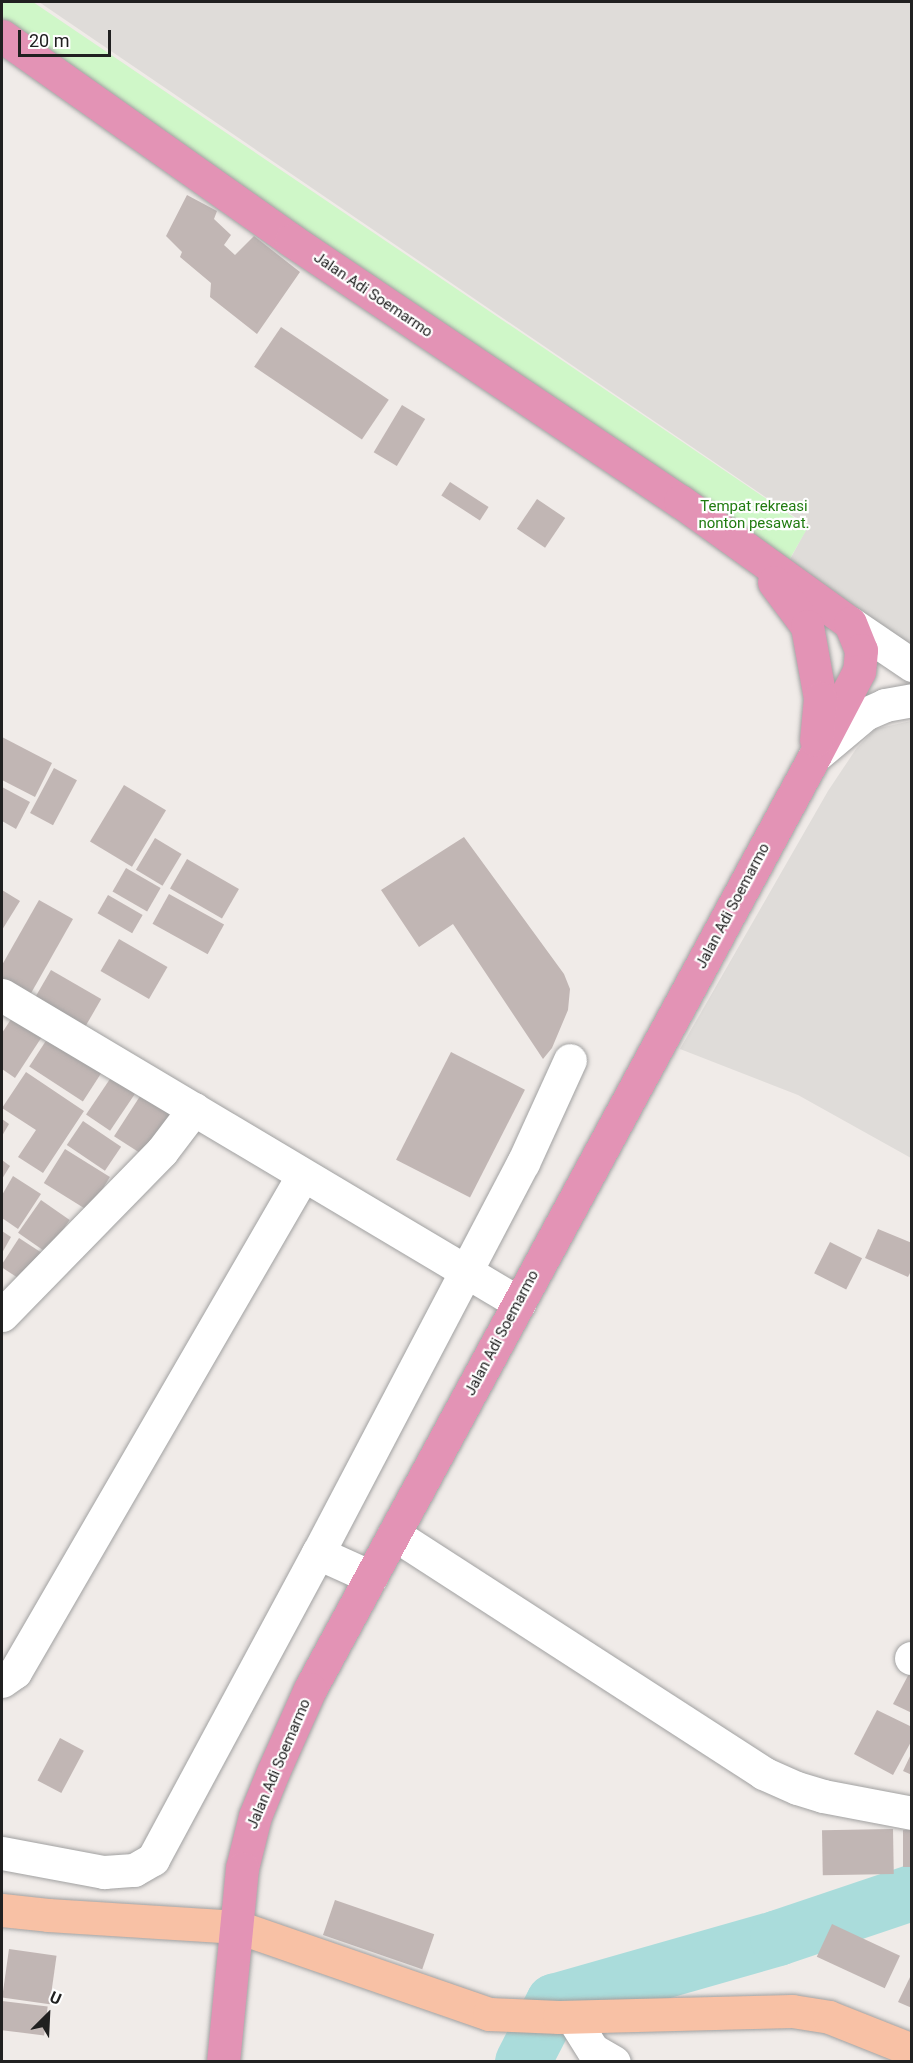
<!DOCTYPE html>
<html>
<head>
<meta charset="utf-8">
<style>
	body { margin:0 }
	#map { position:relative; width:913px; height:2063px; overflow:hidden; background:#f0ebe8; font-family:Roboto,sans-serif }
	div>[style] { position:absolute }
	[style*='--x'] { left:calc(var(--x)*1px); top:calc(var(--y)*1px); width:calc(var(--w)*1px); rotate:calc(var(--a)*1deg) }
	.airport>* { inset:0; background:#dfdcd9 }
	.park>* { inset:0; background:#cff7c8 }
	.river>* { height:56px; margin:-28px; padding:0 28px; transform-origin:28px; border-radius:28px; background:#aadcdb }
	.building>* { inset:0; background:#c1b6b4; transform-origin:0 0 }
	.roads { filter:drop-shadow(0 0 2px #a1a1a1) drop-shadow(0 0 2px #a1a1a1) }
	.minor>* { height:33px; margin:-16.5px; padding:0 16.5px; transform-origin:16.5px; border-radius:16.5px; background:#fff }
	.major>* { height:33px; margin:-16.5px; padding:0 16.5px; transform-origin:16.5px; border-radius:16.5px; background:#f8c1a5 }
	.highway>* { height:33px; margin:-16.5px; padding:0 16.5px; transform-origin:16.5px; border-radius:16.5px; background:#e393b5 }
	span { translate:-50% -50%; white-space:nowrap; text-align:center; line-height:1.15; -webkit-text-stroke:4.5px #fff; paint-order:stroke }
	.street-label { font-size:15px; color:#202020 }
	.park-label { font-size:15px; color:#217c11 }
	.frame { position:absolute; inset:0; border:3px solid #202020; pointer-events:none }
	.north { position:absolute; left:18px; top:1985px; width:60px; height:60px; -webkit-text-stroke:4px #fff; paint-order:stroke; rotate:24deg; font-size:16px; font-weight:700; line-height:24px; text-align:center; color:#202020 }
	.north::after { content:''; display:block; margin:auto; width:21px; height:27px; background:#202020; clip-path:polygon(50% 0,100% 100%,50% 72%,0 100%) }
	.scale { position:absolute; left:18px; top:30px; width:93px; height:27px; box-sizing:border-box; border:3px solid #202020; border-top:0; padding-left:8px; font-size:18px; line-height:21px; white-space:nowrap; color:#202020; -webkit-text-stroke:4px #fff; paint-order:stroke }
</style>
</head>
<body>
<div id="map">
	<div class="airport">
		<div style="clip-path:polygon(39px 2px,911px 2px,911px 649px,788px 563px,808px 526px)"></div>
		<div style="clip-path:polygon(911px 721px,912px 721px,911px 1158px,798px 1095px,680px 1049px,828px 791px,856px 749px,875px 729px)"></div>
	</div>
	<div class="park">
		<div style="clip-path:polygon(2px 2px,33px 2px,808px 527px,788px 562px,2px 25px)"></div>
	</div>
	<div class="river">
		<div style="--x:523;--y:2062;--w:68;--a:-62.7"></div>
		<div style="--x:554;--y:2002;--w:233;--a:-15.9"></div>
		<div style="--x:778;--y:1938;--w:141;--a:-18.6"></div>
	</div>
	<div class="building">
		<div style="clip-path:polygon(187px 195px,217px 211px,214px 219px,231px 235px,224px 245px,235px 255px,254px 236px,300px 272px,257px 334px,210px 297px,211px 283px,180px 257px,182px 252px,166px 236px)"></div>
		<div style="left:281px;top:327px;width:130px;height:48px;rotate:34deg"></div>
		<div style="left:402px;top:405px;width:27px;height:55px;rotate:31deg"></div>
		<div style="left:450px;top:482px;width:46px;height:16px;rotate:33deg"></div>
		<div style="left:537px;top:499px;width:34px;height:36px;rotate:34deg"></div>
		<div style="clip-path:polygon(2px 737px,52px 763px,35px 797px,2px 780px)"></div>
		<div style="left:54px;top:768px;width:26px;height:51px;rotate:28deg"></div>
		<div style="left:124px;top:785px;width:49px;height:66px;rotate:31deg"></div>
		<div style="clip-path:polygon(2px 787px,30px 802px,16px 829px,2px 821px)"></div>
		<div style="clip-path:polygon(464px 837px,564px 974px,570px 989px,568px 1010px,552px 1048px,543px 1059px,453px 924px,419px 947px,381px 890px)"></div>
		<div style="left:155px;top:838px;width:31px;height:37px;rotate:31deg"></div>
		<div style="left:187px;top:859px;width:60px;height:34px;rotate:30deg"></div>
		<div style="left:126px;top:868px;width:40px;height:27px;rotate:30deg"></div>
		<div style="clip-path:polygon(2px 890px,20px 901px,2px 930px)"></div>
		<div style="left:169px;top:894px;width:63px;height:34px;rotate:29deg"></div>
		<div style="left:108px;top:895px;width:40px;height:21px;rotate:30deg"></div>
		<div style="clip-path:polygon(39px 900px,73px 919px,30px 995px,2px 979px,2px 965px)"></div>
		<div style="left:119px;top:939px;width:56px;height:37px;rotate:30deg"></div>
		<div style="left:51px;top:970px;width:58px;height:31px;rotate:30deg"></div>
		<div style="clip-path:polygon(17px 1010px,47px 1029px,15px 1078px,2px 1069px,2px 1033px)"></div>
		<div style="left:51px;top:1033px;width:64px;height:40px;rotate:33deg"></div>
		<div style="left:451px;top:1052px;width:83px;height:121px;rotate:27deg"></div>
		<div style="clip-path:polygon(26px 1072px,84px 1111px,43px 1173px,18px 1157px,36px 1130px,2px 1108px)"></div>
		<div style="left:114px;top:1073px;width:29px;height:50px;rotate:34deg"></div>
		<div style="left:144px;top:1090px;width:38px;height:55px;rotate:33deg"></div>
		<div style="clip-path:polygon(2px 1119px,9px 1124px,2px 1136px)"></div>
		<div style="left:83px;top:1121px;width:46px;height:29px;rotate:34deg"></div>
		<div style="left:65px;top:1149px;width:53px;height:40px;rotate:32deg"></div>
		<div style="clip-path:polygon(2px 1160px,10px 1166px,2px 1179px)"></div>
		<div style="clip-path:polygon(13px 1176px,41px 1194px,18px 1229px,2px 1218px,2px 1195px)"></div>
		<div style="left:41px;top:1200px;width:35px;height:40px;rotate:35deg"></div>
		<div style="clip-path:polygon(878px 1229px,912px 1243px,912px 1269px,908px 1277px,865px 1258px)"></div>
		<div style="clip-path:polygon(2px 1231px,11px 1237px,2px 1253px)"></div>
		<div style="left:19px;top:1238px;width:27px;height:34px;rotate:33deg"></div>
		<div style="left:830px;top:1242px;width:36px;height:35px;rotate:27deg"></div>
		<div style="clip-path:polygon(912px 1668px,912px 1713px,893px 1704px)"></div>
		<div style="clip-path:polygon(877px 1710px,912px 1727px,912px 1740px,893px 1775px,854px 1754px)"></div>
		<div style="left:60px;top:1738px;width:27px;height:48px;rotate:28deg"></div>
		<div style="clip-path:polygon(912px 1752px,912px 1775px,903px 1771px)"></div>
		<div style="left:893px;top:1829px;width:45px;height:71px;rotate:89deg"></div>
		<div style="left:903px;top:1830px;width:9px;height:37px"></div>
		<div style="left:335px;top:1900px;width:105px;height:37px;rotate:19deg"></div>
		<div style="left:832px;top:1924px;width:75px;height:36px;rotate:25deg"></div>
		<div style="left:9px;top:1949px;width:48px;height:49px;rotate:8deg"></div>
		<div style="clip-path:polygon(912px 1973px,912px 2008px,898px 2002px)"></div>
		<div style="left:2px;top:2001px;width:46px;height:29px;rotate:7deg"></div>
	</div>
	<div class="roads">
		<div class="minor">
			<div style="--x:850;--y:623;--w:75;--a:34.1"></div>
			<div style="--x:814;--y:757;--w:67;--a:-40.1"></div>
			<div style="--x:865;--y:714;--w:22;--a:-24"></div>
			<div style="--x:885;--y:705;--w:27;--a:-10"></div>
			<div style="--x:2;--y:995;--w:602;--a:30.78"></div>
			<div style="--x:2;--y:1315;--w:229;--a:-45.7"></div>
			<div style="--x:162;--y:1151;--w:53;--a:-52.7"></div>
			<div style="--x:394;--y:1534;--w:440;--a:32.9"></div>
			<div style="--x:763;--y:1773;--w:37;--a:24"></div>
			<div style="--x:797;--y:1788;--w:27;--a:17"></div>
			<div style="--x:823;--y:1796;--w:91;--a:10.8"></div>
			<div style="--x:318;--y:1553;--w:58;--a:24.4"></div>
			<div style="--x:911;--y:1658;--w:1;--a:0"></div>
			<div style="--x:2;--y:1681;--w:16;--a:-35"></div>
			<div style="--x:15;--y:1672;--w:574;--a:-59.91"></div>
			<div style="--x:2;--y:1853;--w:104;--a:10.6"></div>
			<div style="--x:104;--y:1872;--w:30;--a:-4"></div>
			<div style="--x:134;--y:1870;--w:22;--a:-30"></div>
			<div style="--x:153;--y:1859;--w:348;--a:-61.7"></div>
			<div style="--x:318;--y:1553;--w:441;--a:-62.3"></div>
			<div style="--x:523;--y:1163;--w:113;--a:-65.5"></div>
			<div style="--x:572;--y:2017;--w:39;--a:58"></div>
			<div style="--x:593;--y:2050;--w:24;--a:30"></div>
		</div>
		<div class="major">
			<div style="--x:2;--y:1910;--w:46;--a:6.2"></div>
			<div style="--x:48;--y:1915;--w:190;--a:3.6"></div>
			<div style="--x:238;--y:1927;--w:266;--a:19.1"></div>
			<div style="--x:489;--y:2014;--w:70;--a:2.5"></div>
			<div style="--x:559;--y:2017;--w:233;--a:-1.5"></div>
			<div style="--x:792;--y:2011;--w:37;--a:9"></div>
			<div style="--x:829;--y:2017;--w:89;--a:21.7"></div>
		</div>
		<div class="highway">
			<div style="--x:2;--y:36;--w:354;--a:35.2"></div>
			<div style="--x:291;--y:240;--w:468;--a:33.9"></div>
			<div style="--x:680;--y:501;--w:209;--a:35.7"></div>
			<div style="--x:850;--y:623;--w:29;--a:68"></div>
			<div style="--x:861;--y:650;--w:21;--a:95"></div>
			<div style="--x:859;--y:671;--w:97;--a:117.6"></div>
			<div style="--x:814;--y:757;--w:1060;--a:118.4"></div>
			<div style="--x:310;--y:1689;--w:91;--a:114"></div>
			<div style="--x:273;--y:1772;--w:48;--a:112.2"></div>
			<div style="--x:255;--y:1816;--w:54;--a:104"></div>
			<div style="--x:242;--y:1868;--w:195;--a:95.6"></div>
			<div style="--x:774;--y:582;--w:55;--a:53.1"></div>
			<div style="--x:807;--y:626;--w:73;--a:79.8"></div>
			<div style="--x:820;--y:698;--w:42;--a:95.4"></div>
		</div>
	</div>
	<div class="street-label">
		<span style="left:373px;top:295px;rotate:34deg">Jalan Adi Soemarmo</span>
		<span style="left:733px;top:906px;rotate:-62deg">Jalan Adi Soemarmo</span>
		<span style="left:502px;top:1333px;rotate:-62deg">Jalan Adi Soemarmo</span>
		<span style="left:279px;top:1764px;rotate:-67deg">Jalan Adi Soemarmo</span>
	</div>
	<div class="park-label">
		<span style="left:754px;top:515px">Tempat rekreasi<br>nonton pesawat.</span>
	</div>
	<div class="frame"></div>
	<div class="north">U</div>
	<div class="scale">20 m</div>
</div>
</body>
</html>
